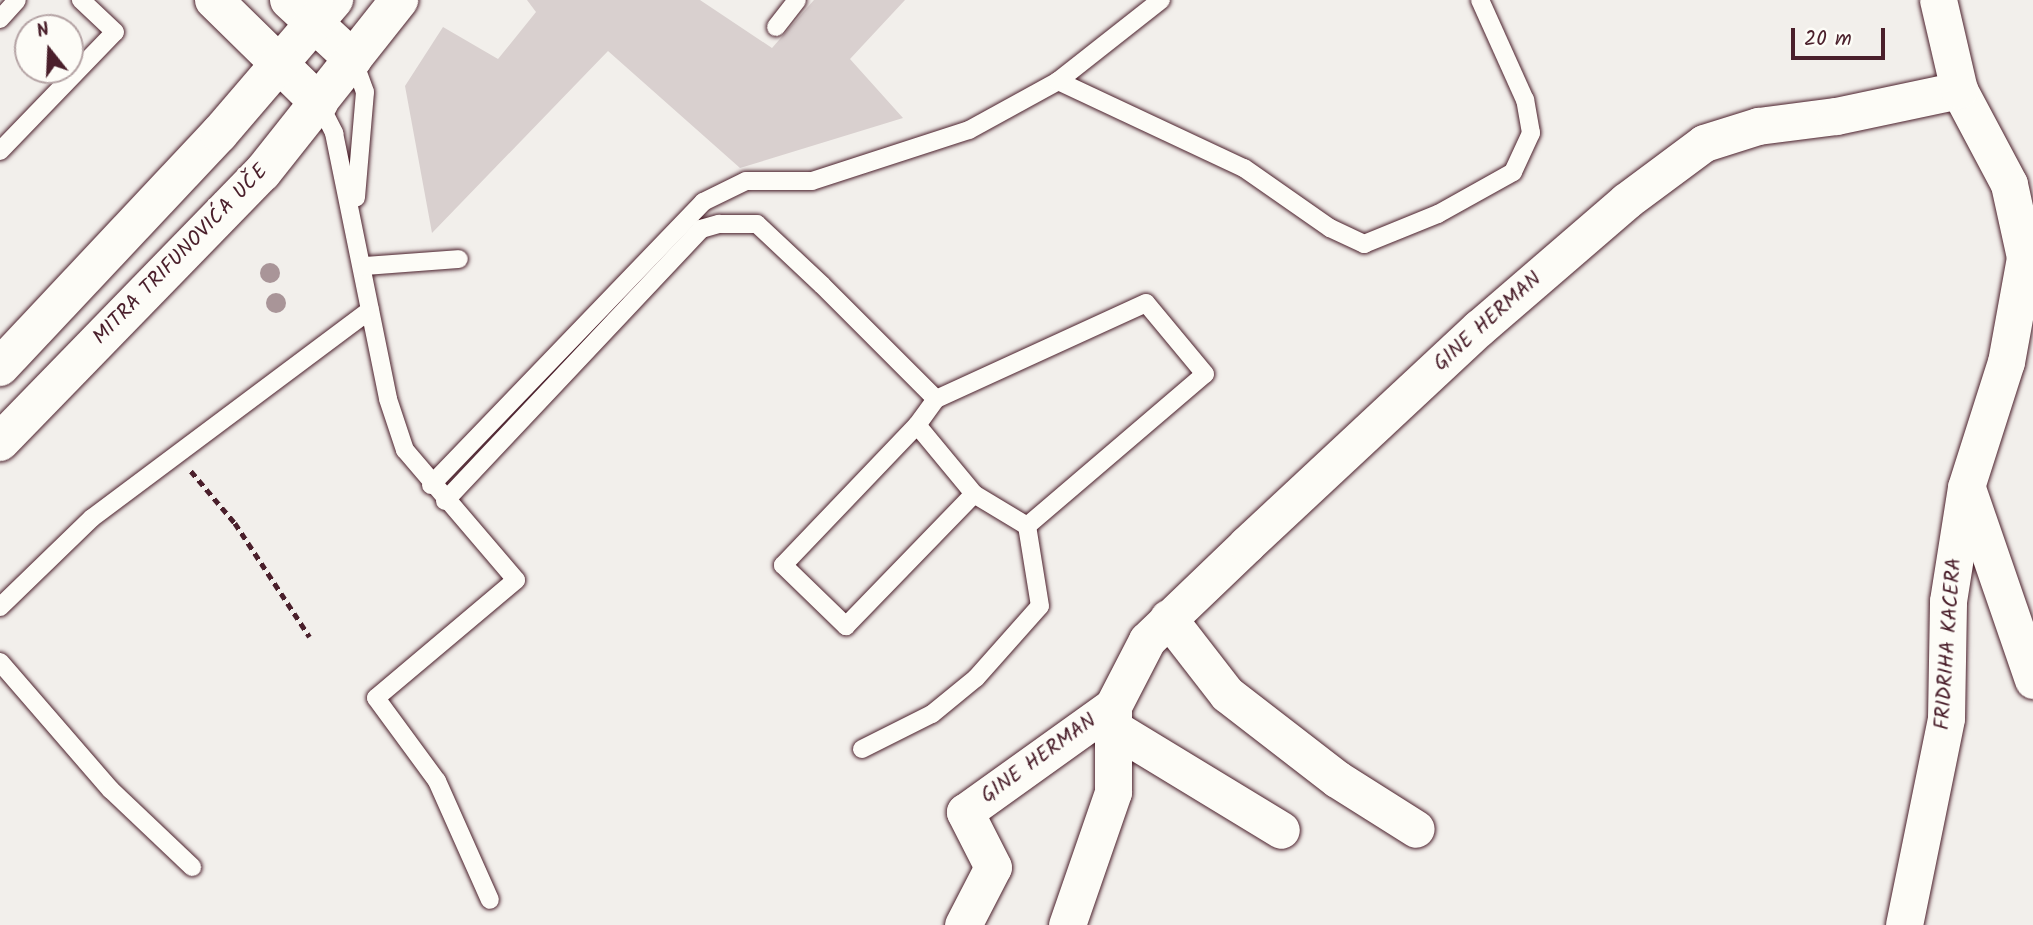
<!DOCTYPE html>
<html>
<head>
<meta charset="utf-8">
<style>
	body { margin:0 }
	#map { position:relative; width:2033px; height:925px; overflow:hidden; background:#f2efeb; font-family:Kalam,sans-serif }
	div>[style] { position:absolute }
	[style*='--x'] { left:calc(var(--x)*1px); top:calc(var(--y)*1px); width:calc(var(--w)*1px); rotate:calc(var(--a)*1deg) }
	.green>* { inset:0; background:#d9d0cf }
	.path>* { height:4.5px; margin-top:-2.25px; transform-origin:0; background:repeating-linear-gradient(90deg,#4a1f2b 0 7px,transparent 0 12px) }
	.roads { filter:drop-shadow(0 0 2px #4a1f2b) drop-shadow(0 0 2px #4a1f2b) }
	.service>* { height:18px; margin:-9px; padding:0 9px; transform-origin:9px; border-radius:9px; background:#fdfcf7 }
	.minor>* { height:37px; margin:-18.5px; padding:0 18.5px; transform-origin:18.5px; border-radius:18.5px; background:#fdfcf7 }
	.secondary>* { height:38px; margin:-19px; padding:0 19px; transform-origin:19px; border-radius:19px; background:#fdfcf7 }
	.primary>* { height:38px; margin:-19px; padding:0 19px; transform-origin:19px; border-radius:19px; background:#fdfcf7 }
	.trees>* { width:20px; height:20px; margin:-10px; border-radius:50%; background:#a99598 }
	span { translate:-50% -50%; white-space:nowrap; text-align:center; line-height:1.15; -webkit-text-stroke:6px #fdfcf7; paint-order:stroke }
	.street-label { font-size:21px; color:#4a1f2b }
	.north { position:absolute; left:14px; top:14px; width:70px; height:70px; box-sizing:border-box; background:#fdfcf7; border:2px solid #b5a4a5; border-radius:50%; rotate:342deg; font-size:19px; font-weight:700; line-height:28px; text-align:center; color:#4a1f2b }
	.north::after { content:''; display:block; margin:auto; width:24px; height:32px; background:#4a1f2b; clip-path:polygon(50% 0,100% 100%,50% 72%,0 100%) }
	.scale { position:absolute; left:1791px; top:28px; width:94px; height:32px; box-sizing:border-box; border:4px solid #4a1f2b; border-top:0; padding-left:9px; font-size:21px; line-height:24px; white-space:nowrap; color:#4a1f2b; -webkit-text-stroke:5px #fdfcf7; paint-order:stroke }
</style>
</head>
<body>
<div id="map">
	<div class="green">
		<div style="clip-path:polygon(527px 0,700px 0,772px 48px,814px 0,905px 0,850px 59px,903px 118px,740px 168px,608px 51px,432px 233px,405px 86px,443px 27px,498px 59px,536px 12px)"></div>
	</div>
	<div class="path">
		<div style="--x:191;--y:471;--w:68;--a:49.8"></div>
		<div style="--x:235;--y:523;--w:136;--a:56.7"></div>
	</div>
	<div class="roads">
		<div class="service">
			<div style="--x:0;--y:19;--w:25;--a:-48"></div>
			<div style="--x:776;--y:27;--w:34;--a:-52"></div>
			<div style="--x:353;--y:59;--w:35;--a:70"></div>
			<div style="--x:365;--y:92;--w:106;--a:94.9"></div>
			<div style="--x:1058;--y:81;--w:205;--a:25.1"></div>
			<div style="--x:1244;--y:168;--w:105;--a:34.9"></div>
			<div style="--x:1330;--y:228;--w:38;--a:25"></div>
			<div style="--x:1364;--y:244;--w:80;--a:-22.1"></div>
			<div style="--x:1438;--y:214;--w:86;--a:-29.2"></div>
			<div style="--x:1513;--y:172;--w:43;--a:-65.2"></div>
			<div style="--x:1531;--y:133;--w:34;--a:-100"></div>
			<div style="--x:1525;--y:100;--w:110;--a:-114.2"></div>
			<div style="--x:319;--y:103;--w:34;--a:63"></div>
			<div style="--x:334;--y:133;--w:271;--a:78.5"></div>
			<div style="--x:388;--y:399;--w:54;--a:71.6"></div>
			<div style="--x:405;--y:450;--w:171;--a:49.5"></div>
			<div style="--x:516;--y:580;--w:183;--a:139.9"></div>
			<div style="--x:376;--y:698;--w:103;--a:53.7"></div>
			<div style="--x:437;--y:781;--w:130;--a:66"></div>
			<div style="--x:0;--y:151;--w:165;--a:-46"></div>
			<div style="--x:115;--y:32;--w:47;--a:-136.7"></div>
			<div style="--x:364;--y:266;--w:95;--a:-4.2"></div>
			<div style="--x:917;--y:425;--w:194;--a:133.7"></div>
			<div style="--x:783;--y:565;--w:88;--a:44.1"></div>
			<div style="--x:846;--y:626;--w:184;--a:-45.9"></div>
			<div style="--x:431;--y:485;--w:393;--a:-46.1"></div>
			<div style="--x:703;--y:202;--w:48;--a:-26"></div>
			<div style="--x:746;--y:181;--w:66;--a:0"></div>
			<div style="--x:812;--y:181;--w:165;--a:-18"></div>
			<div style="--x:969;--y:130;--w:102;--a:-28.8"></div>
			<div style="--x:1058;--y:81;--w:131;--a:-38.2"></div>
			<div style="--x:445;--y:501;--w:374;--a:-46.7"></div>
			<div style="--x:701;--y:229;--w:19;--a:-16"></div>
			<div style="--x:719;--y:224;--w:38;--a:0"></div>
			<div style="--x:757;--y:224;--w:89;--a:43.2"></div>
			<div style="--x:822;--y:285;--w:161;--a:45"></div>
			<div style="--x:936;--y:399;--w:32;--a:126"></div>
			<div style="--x:917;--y:425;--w:89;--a:50.4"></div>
			<div style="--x:974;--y:494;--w:62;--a:31.1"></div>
			<div style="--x:1027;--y:526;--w:234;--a:-40.5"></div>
			<div style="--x:1205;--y:374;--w:92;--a:-129.7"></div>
			<div style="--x:1146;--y:303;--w:231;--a:155.4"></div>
			<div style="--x:0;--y:607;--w:128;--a:-44.1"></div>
			<div style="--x:92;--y:518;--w:347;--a:-36.8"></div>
			<div style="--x:0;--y:662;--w:169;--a:49.1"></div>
			<div style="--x:111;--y:790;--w:112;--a:43.5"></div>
			<div style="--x:862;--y:749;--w:78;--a:-26.6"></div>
			<div style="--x:932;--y:714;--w:57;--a:-39.3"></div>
			<div style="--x:976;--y:678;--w:96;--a:-48.4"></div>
			<div style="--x:1040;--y:606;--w:81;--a:-99.2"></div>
		</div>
		<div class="minor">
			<div style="--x:1968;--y:491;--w:200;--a:71"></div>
			<div style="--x:1168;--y:618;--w:96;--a:52.2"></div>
			<div style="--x:1227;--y:694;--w:139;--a:37.7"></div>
			<div style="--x:1337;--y:779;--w:93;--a:32.3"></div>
			<div style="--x:1115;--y:729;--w:194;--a:31.3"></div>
			<div style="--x:963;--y:925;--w:65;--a:-62.7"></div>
			<div style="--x:993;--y:867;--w:62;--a:-117"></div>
			<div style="--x:965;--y:812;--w:182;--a:-35.6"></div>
			<div style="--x:1067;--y:925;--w:141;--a:-70.9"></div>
			<div style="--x:1113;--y:792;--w:86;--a:-90"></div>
			<div style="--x:1113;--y:706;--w:74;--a:-62.7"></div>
			<div style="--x:1147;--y:640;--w:139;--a:-43.8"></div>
			<div style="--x:1247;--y:544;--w:317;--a:-43"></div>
			<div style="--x:1479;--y:328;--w:194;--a:-40.8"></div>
			<div style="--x:1626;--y:201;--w:97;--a:-36.6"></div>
			<div style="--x:1704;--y:143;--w:57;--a:-17.5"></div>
			<div style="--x:1758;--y:126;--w:79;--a:-7.3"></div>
			<div style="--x:1836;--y:116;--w:126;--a:-11.9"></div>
			<div style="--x:1904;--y:925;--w:211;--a:-78.5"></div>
			<div style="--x:1946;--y:718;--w:117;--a:-89"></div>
			<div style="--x:1948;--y:601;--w:115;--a:-81"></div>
			<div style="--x:1966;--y:487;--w:131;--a:-72.3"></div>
			<div style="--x:2006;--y:362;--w:107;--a:-79.7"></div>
			<div style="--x:2025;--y:257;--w:75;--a:-102.4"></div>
			<div style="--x:2009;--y:184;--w:106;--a:-118"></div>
			<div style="--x:1959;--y:90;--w:92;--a:-103.1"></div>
		</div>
		<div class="secondary">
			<div style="--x:214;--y:0;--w:147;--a:44.4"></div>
			<div style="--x:289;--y:0;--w:87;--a:42.7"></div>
		</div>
		<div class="primary">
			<div style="--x:0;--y:367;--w:320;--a:-46.8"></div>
			<div style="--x:219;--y:134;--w:177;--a:-49.4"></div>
			<div style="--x:0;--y:442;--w:376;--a:-45.8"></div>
			<div style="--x:262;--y:173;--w:221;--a:-51.6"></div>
		</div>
	</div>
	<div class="trees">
		<div style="left:270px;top:273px"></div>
		<div style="left:276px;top:303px"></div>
	</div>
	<div class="street-label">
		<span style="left:181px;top:255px;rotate:-46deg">MITRA TRIFUNOVIĆA UČE</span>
		<span style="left:1488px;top:322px;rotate:-42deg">GINE HERMAN</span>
		<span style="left:1949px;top:644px;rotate:-86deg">FRIDRIHA KACERA</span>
		<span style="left:1039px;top:759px;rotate:-36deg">GINE HERMAN</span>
	</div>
	<div class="north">N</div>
	<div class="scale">20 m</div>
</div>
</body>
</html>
